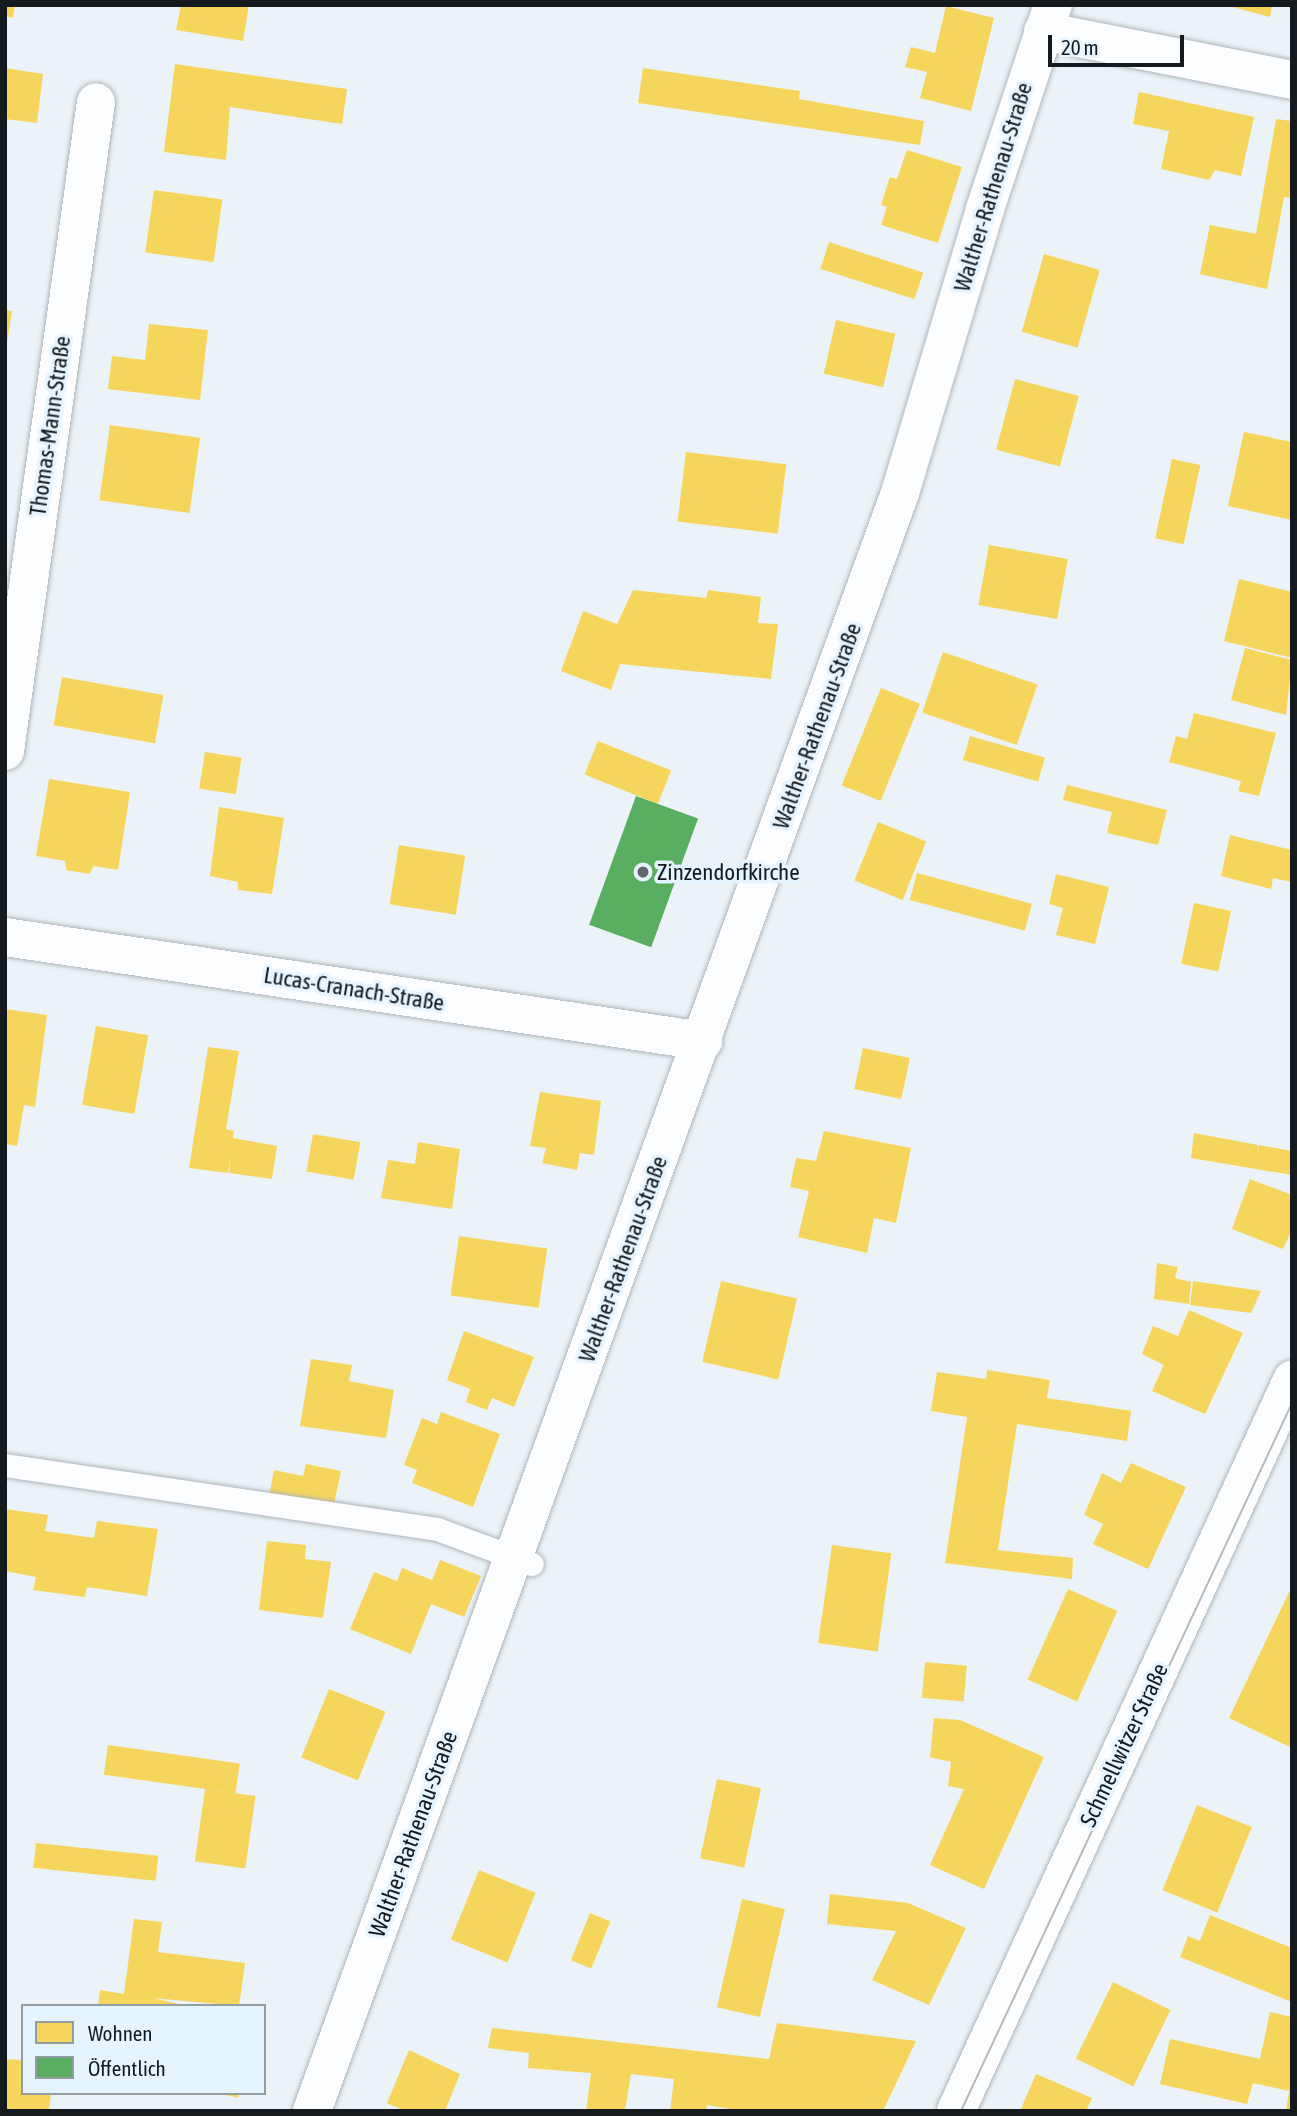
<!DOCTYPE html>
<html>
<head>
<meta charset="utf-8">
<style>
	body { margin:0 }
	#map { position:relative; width:1297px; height:2116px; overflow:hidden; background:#ebf3f8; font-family:"Asap Condensed",sans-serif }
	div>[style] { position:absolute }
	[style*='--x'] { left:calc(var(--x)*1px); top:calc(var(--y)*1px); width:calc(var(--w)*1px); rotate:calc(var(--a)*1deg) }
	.homes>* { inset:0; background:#f6d55c; transform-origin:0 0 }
	.public>* { inset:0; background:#5aae61; transform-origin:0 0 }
	.roads { filter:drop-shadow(0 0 2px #b0b6ba) drop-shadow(0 0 2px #b0b6ba) }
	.service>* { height:23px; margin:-11.5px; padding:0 11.5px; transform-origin:11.5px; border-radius:11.5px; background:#fcfdfe }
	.minor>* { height:38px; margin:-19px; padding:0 19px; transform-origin:19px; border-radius:19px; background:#fcfdfe }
	.tertiary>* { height:38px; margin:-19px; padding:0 19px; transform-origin:19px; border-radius:19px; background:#fcfdfe }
	.tram>* { height:2px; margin:-1px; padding:0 1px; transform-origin:1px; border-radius:1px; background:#b7b9bb }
	.dots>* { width:19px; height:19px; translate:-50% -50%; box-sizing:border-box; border:4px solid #e5f4fe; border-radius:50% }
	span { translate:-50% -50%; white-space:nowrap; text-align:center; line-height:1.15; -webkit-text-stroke:7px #e5f4fe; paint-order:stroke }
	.street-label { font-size:23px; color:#151a1e }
	.poi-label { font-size:23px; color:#151a1e }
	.left { translate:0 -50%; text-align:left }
	.frame { position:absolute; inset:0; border:7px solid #151a1e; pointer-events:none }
	.legend { position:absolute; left:21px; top:2004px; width:245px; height:91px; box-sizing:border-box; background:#e5f4fe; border:2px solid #929da4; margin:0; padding:9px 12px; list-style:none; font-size:21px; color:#151a1e }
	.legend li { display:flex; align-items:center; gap:14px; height:35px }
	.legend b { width:35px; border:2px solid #929da4 }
	.scale { position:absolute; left:1048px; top:35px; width:136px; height:32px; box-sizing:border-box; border:4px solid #151a1e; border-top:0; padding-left:9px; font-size:21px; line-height:24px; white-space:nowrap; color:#151a1e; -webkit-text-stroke:5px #e5f4fe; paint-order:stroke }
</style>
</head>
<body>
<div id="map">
	<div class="homes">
		<div style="clip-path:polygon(5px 5px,15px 5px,13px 18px,5px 16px)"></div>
		<div style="clip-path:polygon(181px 5px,249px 5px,243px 41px,176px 30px)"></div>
		<div style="clip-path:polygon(1225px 5px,1272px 5px,1270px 17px)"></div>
		<div style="clip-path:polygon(946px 6px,994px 18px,971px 111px,920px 98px,927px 72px,905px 67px,911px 47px,935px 53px)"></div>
		<div style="clip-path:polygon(175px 64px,347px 89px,342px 124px,230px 107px,226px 160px,164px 152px)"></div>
		<div style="clip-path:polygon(5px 68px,43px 74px,37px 123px,5px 119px)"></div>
		<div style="clip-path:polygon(643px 68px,800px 91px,799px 99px,924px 121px,920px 145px,638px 103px)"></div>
		<div style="clip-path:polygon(1139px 92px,1254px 117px,1241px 176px,1215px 170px,1209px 180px,1161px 169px,1169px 131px,1133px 124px)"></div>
		<div style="clip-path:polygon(1276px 119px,1292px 121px,1292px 198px,1284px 197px,1267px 289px,1200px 274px,1210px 225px,1256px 234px)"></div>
		<div style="clip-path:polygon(907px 150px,962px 167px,938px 243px,881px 225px,887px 207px,881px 205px,890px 177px,897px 179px)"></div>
		<div style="left:154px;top:190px;width:69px;height:63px;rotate:8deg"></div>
		<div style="left:829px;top:242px;width:99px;height:28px;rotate:18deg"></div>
		<div style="left:1044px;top:254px;width:58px;height:81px;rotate:16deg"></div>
		<div style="clip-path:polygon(5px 310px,12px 311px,7px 343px,5px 342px)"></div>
		<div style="left:836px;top:320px;width:61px;height:55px;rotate:13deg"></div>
		<div style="clip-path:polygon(149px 324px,208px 330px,200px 400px,108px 389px,112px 356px,145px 360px)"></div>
		<div style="left:1015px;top:379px;width:66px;height:73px;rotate:15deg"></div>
		<div style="left:110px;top:425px;width:91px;height:76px;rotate:8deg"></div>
		<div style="clip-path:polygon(1244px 432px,1292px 442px,1292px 520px,1228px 506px)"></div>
		<div style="left:686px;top:452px;width:101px;height:70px;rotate:7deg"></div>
		<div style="left:1172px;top:459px;width:29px;height:81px;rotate:12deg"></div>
		<div style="left:989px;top:545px;width:80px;height:61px;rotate:10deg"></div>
		<div style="clip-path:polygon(1239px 579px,1292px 592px,1292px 658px,1224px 641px)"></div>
		<div style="clip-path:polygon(633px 590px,706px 598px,708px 590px,761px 597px,758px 623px,778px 624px,771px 679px,620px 664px,611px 690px,561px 671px,583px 611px,617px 624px)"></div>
		<div style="clip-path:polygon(1245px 648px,1292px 660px,1286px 715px,1231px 700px)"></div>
		<div style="left:943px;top:652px;width:100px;height:64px;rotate:19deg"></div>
		<div style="left:62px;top:677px;width:103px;height:49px;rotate:10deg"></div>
		<div style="left:881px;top:688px;width:42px;height:105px;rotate:22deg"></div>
		<div style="clip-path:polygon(1194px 713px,1276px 733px,1259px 796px,1238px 791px,1241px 781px,1169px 762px,1176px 736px,1187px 739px)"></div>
		<div style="left:970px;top:736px;width:78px;height:25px;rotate:16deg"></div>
		<div style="left:598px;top:741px;width:79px;height:36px;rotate:22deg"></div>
		<div style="left:205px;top:752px;width:37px;height:37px;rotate:9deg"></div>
		<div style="clip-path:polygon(49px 779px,130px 792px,118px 870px,94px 866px,89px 874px,66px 870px,65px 861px,36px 856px)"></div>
		<div style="clip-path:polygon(1067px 785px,1167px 810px,1158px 845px,1107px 833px,1112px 812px,1063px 800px)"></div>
		<div style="clip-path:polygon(219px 807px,284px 818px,272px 894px,238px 890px,238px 882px,210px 876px)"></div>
		<div style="left:878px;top:822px;width:52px;height:63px;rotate:22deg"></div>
		<div style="clip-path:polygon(1230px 835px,1292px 850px,1292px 882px,1273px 878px,1271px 889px,1221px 876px)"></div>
		<div style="left:399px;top:845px;width:67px;height:60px;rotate:9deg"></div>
		<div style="left:917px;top:873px;width:119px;height:28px;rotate:15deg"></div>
		<div style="clip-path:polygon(1056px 874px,1109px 887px,1095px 944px,1056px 935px,1063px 908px,1049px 904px)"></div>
		<div style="left:1194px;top:903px;width:38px;height:62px;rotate:12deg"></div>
		<div style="clip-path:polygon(5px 1009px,47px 1015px,35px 1107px,24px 1105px,17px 1146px,5px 1144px)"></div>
		<div style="left:96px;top:1026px;width:53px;height:80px;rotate:10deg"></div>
		<div style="clip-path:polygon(208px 1047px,239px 1051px,226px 1129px,234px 1131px,233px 1138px,277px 1146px,272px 1179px,229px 1173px,231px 1154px,228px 1173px,189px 1168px)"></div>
		<div style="left:863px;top:1048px;width:48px;height:42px;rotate:12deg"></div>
		<div style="clip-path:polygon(540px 1092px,601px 1101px,594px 1155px,580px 1153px,577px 1170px,542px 1163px,546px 1148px,530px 1146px)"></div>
		<div style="clip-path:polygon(824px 1131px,911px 1148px,896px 1223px,874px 1218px,867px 1253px,798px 1237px,809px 1191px,790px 1187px,796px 1158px,816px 1161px)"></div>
		<div style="clip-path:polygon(1194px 1133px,1258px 1145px,1257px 1153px,1259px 1145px,1292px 1151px,1292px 1175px,1191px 1158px)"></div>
		<div style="left:313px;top:1134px;width:48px;height:38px;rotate:10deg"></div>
		<div style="clip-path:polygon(418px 1142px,460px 1149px,452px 1209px,381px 1198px,388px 1160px,415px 1164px)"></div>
		<div style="clip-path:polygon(1250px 1179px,1292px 1195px,1292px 1230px,1283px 1249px,1232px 1229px)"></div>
		<div style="left:459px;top:1236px;width:89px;height:60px;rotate:8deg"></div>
		<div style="clip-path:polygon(1157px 1263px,1178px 1267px,1175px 1278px,1191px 1282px,1189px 1304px,1154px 1299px)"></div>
		<div style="left:721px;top:1281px;width:78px;height:83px;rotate:13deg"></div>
		<div style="clip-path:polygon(1193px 1281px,1261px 1291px,1251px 1313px,1190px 1305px)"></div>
		<div style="clip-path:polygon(1189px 1310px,1243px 1333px,1205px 1414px,1152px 1391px,1164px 1365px,1142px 1354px,1153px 1326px,1178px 1336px)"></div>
		<div style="clip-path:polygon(464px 1331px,534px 1357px,514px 1407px,492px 1398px,487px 1410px,466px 1402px,470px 1389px,447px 1380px)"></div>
		<div style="clip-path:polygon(311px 1359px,352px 1365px,349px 1381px,394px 1390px,386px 1438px,300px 1426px)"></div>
		<div style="clip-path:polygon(987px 1370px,1050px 1380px,1047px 1398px,1131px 1411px,1127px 1441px,1017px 1424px,998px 1550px,1073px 1558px,1072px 1579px,945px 1563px,967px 1417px,931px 1411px,937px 1372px,986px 1379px)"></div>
		<div style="clip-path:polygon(441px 1412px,500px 1434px,473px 1507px,412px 1483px,417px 1470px,404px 1465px,422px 1418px,437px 1424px)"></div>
		<div style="clip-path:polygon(1131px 1463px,1186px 1487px,1148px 1569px,1093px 1544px,1103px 1524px,1084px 1515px,1102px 1473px,1121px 1483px)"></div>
		<div style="clip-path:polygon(306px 1464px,341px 1471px,333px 1509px,269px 1496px,274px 1470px,303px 1476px)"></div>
		<div style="clip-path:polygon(5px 1509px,48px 1515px,45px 1531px,94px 1538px,97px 1521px,158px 1529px,147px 1596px,87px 1587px,85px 1597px,33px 1590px,36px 1577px,5px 1571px)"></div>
		<div style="clip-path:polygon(267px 1541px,306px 1545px,305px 1559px,331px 1562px,323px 1618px,259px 1610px)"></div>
		<div style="left:832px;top:1545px;width:60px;height:99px;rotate:8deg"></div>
		<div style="clip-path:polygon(440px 1560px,481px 1576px,464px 1617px,431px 1604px,411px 1654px,350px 1629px,374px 1572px,397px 1581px,402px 1568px,432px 1580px)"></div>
		<div style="clip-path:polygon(1292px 1586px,1292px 1748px,1229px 1718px)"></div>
		<div style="left:1068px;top:1589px;width:54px;height:99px;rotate:24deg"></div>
		<div style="left:925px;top:1662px;width:42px;height:36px;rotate:5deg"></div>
		<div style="left:329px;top:1689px;width:61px;height:74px;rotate:22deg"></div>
		<div style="clip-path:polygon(934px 1718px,960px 1720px,1044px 1757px,984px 1889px,930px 1865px,964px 1789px,948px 1786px,951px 1762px,930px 1757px)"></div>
		<div style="left:108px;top:1745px;width:133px;height:30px;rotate:8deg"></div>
		<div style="left:717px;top:1779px;width:45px;height:81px;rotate:12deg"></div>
		<div style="left:205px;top:1789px;width:51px;height:73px;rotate:8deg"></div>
		<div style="left:1197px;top:1805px;width:59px;height:92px;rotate:22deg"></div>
		<div style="left:36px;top:1843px;width:123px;height:25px;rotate:6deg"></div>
		<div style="left:479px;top:1870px;width:61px;height:75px;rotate:22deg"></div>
		<div style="clip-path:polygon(830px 1894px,908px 1903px,966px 1928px,929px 2005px,872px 1980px,896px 1931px,827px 1924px)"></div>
		<div style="left:742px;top:1899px;width:44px;height:111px;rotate:13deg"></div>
		<div style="left:590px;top:1913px;width:22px;height:51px;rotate:22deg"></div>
		<div style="clip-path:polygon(1210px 1915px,1292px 1948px,1292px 2002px,1180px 1957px,1188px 1936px,1200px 1941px)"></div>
		<div style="clip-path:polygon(134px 1919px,162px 1922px,158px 1952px,245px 1963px,239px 2006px,152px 1998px,188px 2006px,98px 2006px,100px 1990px,124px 1994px)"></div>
		<div style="left:1113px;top:1982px;width:64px;height:85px;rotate:26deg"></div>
		<div style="clip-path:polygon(1270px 2012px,1292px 2017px,1292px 2111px,1286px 2111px,1289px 2091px,1253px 2083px,1247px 2104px,1160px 2084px,1170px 2039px,1260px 2059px)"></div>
		<div style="clip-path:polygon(777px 2023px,916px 2041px,883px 2111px,742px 2111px,707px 2105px,706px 2111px,670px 2111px,674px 2079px,631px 2074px,625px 2111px,586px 2111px,591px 2073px,528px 2068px,529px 2053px,488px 2048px,492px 2028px,769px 2059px)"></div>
		<div style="clip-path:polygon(409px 2050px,460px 2074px,445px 2111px,405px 2111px,387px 2103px)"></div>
		<div style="clip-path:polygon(5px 2059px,23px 2060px,23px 2093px,51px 2093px,49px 2111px,5px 2111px)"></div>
		<div style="clip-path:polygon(1036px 2074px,1092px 2098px,1086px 2111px,1020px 2111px)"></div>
		<div style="clip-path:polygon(218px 2093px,239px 2093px,238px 2098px)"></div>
	</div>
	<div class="public">
		<div style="left:636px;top:796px;width:66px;height:137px;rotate:20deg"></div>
	</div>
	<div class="roads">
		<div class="service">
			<div style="--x:5;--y:1465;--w:437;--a:8.4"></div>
			<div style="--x:437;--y:1529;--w:101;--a:20.2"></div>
		</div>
		<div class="minor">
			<div style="--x:1043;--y:31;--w:254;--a:11.1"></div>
			<div style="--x:5;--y:751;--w:655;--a:-82.02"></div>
			<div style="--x:5;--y:937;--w:706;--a:8.47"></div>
			<div style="--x:312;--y:2111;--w:1722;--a:-70.03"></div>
			<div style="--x:900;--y:493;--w:296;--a:-73.3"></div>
			<div style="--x:985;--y:209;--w:215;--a:-71.6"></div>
		</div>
		<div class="tertiary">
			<div style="--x:956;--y:2111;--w:805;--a:-65.31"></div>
		</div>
	</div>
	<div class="tram">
		<div style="--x:961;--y:2111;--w:782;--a:-64.94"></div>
	</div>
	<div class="dots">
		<div style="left:643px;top:872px;background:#60666a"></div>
	</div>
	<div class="street-label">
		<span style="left:993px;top:187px;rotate:-73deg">Walther-Rathenau-Straße</span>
		<span style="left:50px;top:426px;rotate:-82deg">Thomas-Mann-Straße</span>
		<span style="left:817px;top:726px;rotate:-70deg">Walther-Rathenau-Straße</span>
		<span style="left:354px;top:989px;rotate:9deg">Lucas-Cranach-Straße</span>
		<span style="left:623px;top:1259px;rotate:-70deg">Walther-Rathenau-Straße</span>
		<span style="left:1124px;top:1745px;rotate:-65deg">Schmellwitzer Straße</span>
		<span style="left:413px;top:1834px;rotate:-70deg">Walther-Rathenau-Straße</span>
	</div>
	<div class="poi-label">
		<span class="left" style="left:657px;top:872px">Zinzendorfkirche</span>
	</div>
	<div class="frame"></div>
	<ul class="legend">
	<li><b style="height:19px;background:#f6d55c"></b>Wohnen</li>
	<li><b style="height:19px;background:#5aae61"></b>Öffentlich</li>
	</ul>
	<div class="scale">20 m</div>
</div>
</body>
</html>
